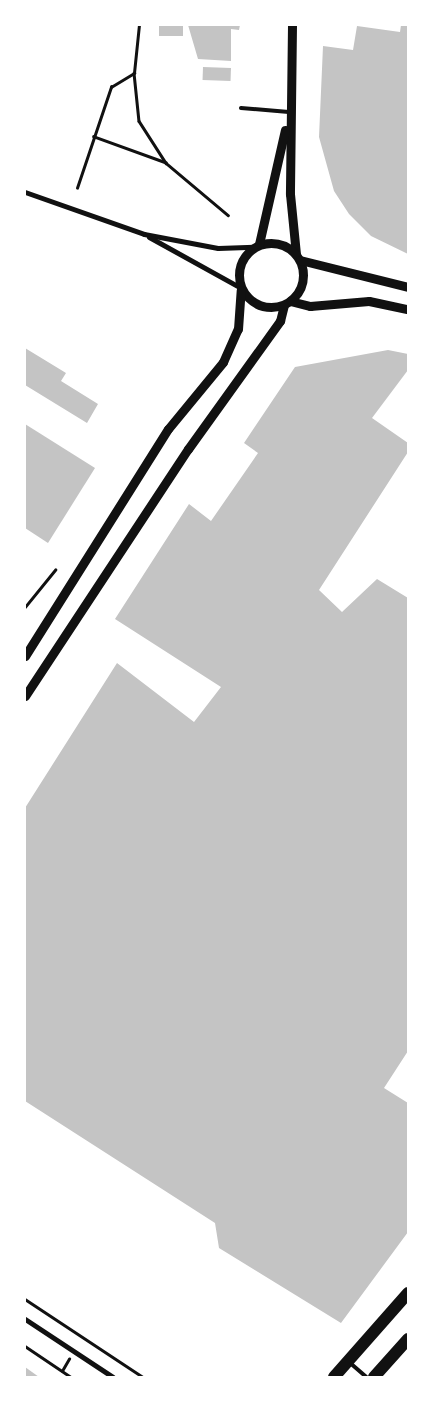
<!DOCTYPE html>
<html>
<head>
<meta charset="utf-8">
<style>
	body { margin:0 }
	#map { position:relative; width:433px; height:1402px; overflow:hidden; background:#fff; font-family:Mulish,sans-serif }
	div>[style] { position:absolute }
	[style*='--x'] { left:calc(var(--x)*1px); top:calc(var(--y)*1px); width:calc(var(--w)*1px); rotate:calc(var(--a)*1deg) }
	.building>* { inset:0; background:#c4c4c4; transform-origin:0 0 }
	.path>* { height:2.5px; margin:-1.25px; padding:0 1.25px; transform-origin:1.25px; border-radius:1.25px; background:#111 }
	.service>* { height:4px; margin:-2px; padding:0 2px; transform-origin:2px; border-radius:2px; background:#111 }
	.minor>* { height:5px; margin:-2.5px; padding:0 2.5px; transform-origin:2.5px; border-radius:2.5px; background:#111 }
	.tertiary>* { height:9px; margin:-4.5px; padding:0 4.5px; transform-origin:4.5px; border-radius:4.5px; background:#111 }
	.tertiary>.ring { margin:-4.5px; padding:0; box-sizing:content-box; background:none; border:9px solid #111; border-radius:50% }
	.primary>* { height:12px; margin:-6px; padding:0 6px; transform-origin:6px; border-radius:6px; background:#111 }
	span { translate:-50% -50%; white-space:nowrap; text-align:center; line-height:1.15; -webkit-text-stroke:5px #fff; paint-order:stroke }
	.frame { position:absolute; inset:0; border:26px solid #fff; pointer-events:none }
</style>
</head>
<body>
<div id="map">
	<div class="building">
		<div style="left:159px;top:25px;width:24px;height:11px"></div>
		<div style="clip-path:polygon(188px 25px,240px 25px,239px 30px,231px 29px,231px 61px,198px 59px)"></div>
		<div style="clip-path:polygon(401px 25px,408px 25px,408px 254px,371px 236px,349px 214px,334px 191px,319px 137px,323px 46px,353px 50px,357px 26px,400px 32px)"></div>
		<div style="left:203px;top:67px;width:28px;height:13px;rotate:2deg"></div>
		<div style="clip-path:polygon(25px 348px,66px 373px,61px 381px,98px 404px,87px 423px,25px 385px)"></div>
		<div style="clip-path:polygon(388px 350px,408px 354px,408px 370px,372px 418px,408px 443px,408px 452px,319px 590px,342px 612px,377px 579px,408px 598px,408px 1051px,384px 1088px,408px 1103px,408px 1232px,341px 1323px,219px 1248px,215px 1223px,25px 1101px,25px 808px,117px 663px,194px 722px,221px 687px,115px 619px,189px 504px,211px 521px,258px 453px,244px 443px,295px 367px)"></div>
		<div style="clip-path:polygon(25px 424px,95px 468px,48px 543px,25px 528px)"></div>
		<div style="clip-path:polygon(25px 1367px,39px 1377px,25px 1377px)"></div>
	</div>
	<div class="path">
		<div style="--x:134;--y:73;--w:48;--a:-84.1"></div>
		<div style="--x:166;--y:163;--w:81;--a:40"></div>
		<div style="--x:77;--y:188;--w:107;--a:-71.4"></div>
		<div style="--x:111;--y:87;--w:27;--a:-31"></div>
		<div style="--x:134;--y:73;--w:48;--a:84.1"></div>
		<div style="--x:139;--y:121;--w:50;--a:57.3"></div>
		<div style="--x:166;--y:163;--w:77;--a:-160.1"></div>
		<div style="--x:25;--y:607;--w:48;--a:-51"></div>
		<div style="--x:25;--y:1299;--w:141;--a:33.5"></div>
		<div style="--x:25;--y:1346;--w:55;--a:34"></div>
		<div style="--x:62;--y:1371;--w:14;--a:-60"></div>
	</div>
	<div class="service">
		<div style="--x:241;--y:108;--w:48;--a:4.8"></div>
		<div style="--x:349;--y:1362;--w:23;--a:41"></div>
	</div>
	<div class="minor">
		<div style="--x:25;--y:192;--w:126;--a:19.4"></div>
		<div style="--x:144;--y:234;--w:75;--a:10.7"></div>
		<div style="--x:218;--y:248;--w:36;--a:-2"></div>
		<div style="--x:149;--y:237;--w:105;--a:29"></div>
		<div style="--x:25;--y:1319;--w:105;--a:33.4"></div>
	</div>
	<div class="tertiary">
		<div style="--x:292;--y:25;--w:169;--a:90.7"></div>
		<div style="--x:290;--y:194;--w:60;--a:84.3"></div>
		<div class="ring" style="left:239px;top:243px;width:55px;height:55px"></div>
		<div style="--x:259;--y:244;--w:117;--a:-77.2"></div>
		<div style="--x:300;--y:260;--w:111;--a:14"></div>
		<div style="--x:290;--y:301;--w:21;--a:14"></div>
		<div style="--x:310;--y:306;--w:59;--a:-4.8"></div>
		<div style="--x:369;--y:301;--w:40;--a:12"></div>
		<div style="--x:25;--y:656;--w:268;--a:-57.8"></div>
		<div style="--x:168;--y:429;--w:87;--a:-50.6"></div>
		<div style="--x:223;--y:362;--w:36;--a:-66"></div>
		<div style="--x:238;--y:329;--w:39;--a:-86"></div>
		<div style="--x:25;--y:696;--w:296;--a:-56.6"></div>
		<div style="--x:188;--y:449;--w:158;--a:-54.3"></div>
		<div style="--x:280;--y:321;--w:16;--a:-76"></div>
	</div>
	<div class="primary">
		<div style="--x:334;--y:1377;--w:112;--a:-48.6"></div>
		<div style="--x:374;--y:1377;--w:51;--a:-48.2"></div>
	</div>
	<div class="frame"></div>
</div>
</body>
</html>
